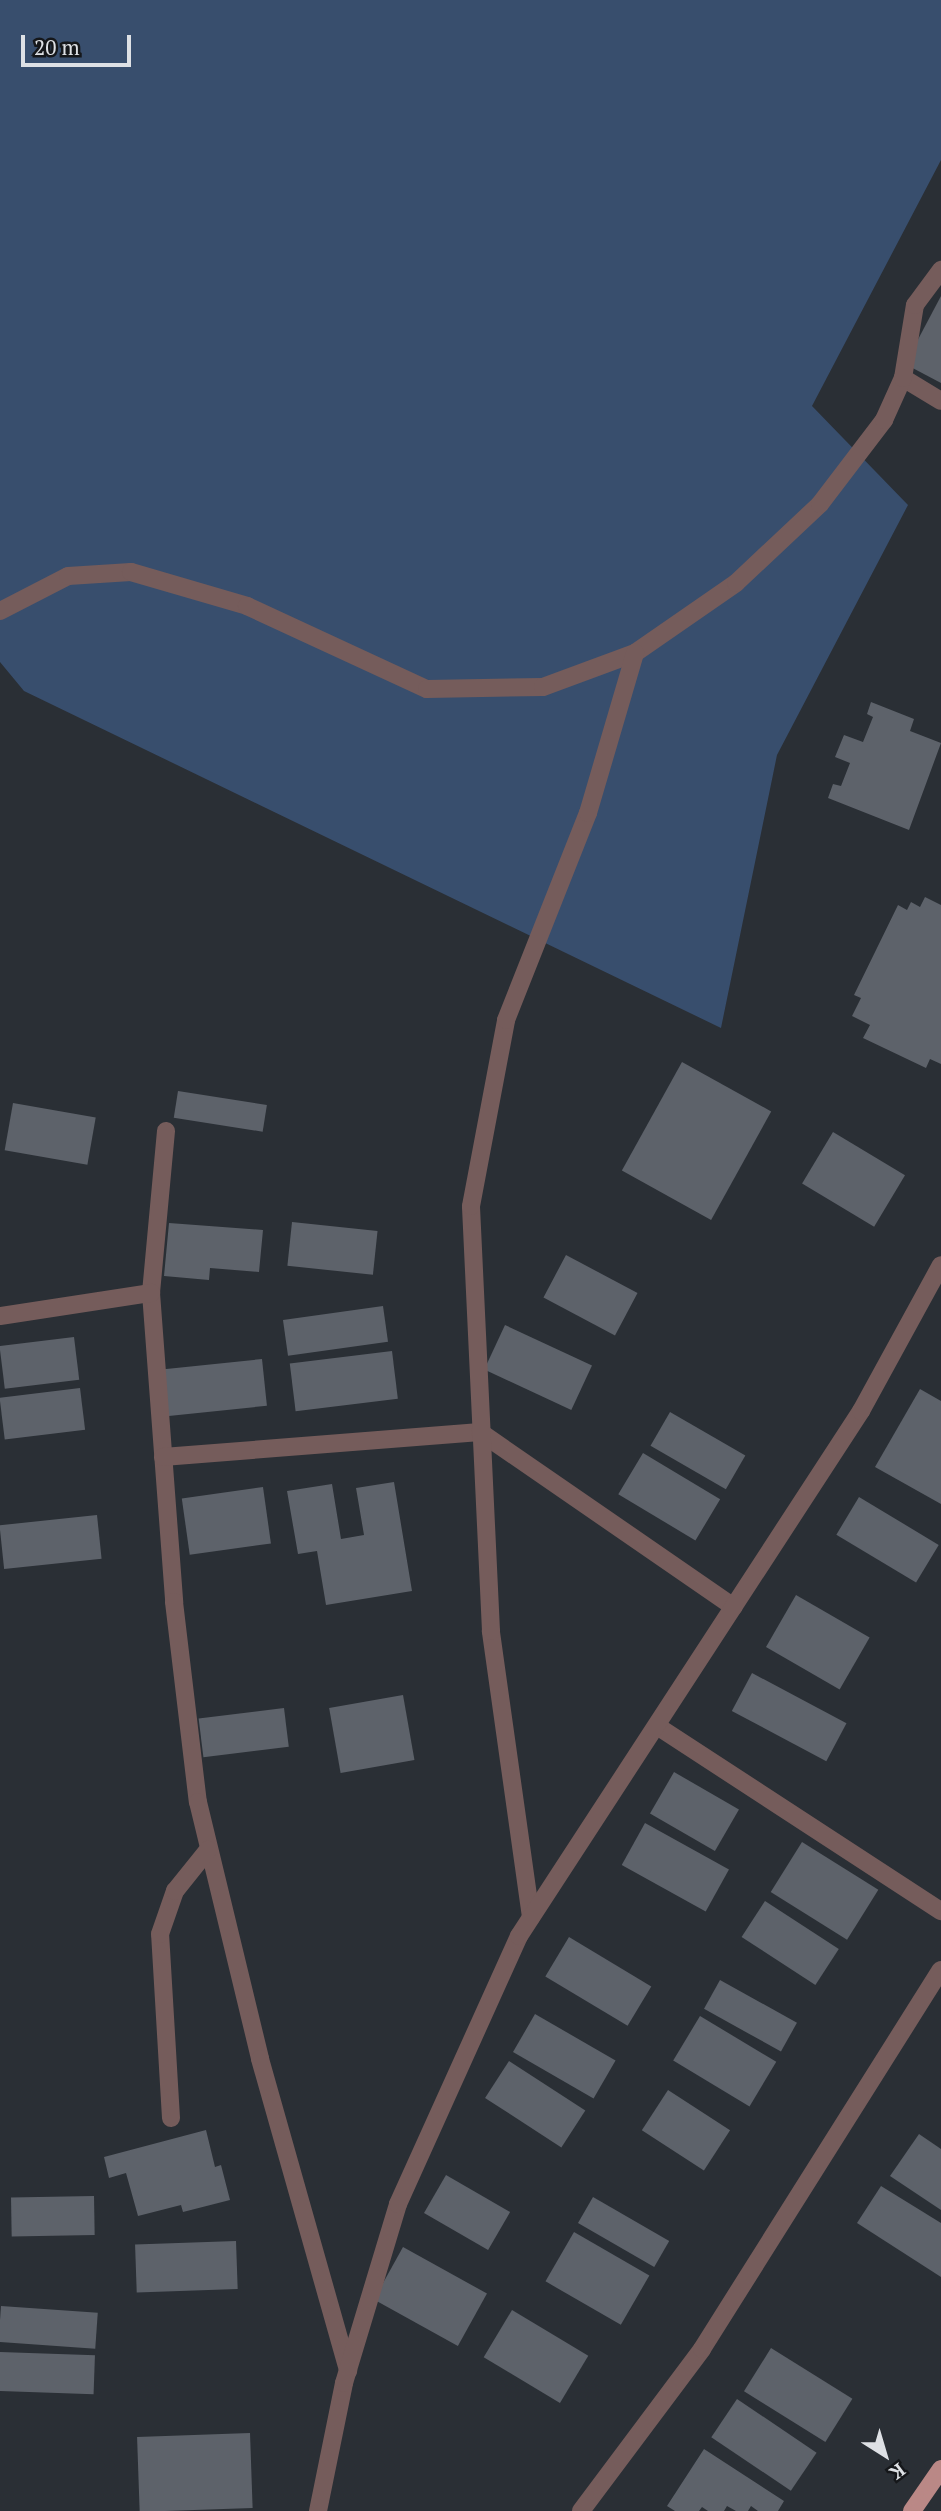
<!DOCTYPE html>
<html>
<head>
<meta charset="utf-8">
<style>
	body { margin:0 }
	#map { position:relative; width:941px; height:2511px; overflow:hidden; background:#2a2f35; font-family:"PT Serif",serif }
	div>[style] { position:absolute }
	[style*='--x'] { left:calc(var(--x)*1px); top:calc(var(--y)*1px); width:calc(var(--w)*1px); rotate:calc(var(--a)*1deg) }
	.green>* { inset:0; background:#384e6d }
	.building>* { inset:0; background:#5d626a; transform-origin:0 0 }
	.street>* { height:18px; margin:-9px; padding:0 9px; transform-origin:9px; border-radius:9px; background:#755c5b }
	.primary>* { height:18px; margin:-9px; padding:0 9px; transform-origin:9px; border-radius:9px; background:#ba8886 }
	span { translate:-50% -50%; white-space:nowrap; text-align:center; line-height:1.15; -webkit-text-stroke:5px #15171a; paint-order:stroke }
	.north { position:absolute; left:850px; top:2420px; width:70px; height:70px; -webkit-text-stroke:5px #15171a; paint-order:stroke; rotate:143deg; font-size:19px; font-weight:700; line-height:28px; text-align:center; color:#dee1e5 }
	.north::after { content:''; display:block; margin:auto; width:24px; height:32px; background:#dee1e5; clip-path:polygon(50% 0,100% 100%,50% 72%,0 100%) }
	.scale { position:absolute; left:21px; top:35px; width:110px; height:32px; box-sizing:border-box; border:4px solid #dee1e5; border-top:0; padding-left:9px; font-size:21px; line-height:24px; white-space:nowrap; color:#dee1e5; -webkit-text-stroke:5px #15171a; paint-order:stroke }
</style>
</head>
<body>
<div id="map">
	<div class="green">
		<div style="clip-path:polygon(0 0,941px 0,941px 160px,812px 406px,908px 505px,777px 755px,721px 1028px,24px 691px,0 662px)"></div>
	</div>
	<div class="building">
		<div style="clip-path:polygon(941px 296px,941px 383px,905px 364px)"></div>
		<div style="clip-path:polygon(871px 702px,914px 719px,910px 731px,941px 743px,909px 830px,828px 798px,833px 784px,841px 786px,850px 763px,835px 757px,844px 735px,863px 742px,873px 717px,867px 714px)"></div>
		<div style="clip-path:polygon(925px 897px,941px 905px,941px 1064px,930px 1059px,926px 1068px,863px 1038px,870px 1025px,852px 1016px,861px 998px,854px 995px,898px 905px,907px 910px,911px 902px,920px 907px)"></div>
		<div style="left:682px;top:1062px;width:102px;height:124px;rotate:29deg"></div>
		<div style="left:178px;top:1091px;width:90px;height:27px;rotate:9deg"></div>
		<div style="left:13px;top:1103px;width:84px;height:48px;rotate:10deg"></div>
		<div style="left:833px;top:1132px;width:84px;height:60px;rotate:31deg"></div>
		<div style="left:292px;top:1222px;width:86px;height:44px;rotate:6deg"></div>
		<div style="clip-path:polygon(169px 1223px,263px 1230px,259px 1272px,210px 1268px,209px 1280px,164px 1276px)"></div>
		<div style="left:566px;top:1255px;width:81px;height:48px;rotate:28deg"></div>
		<div style="left:383px;top:1306px;width:36px;height:101px;rotate:82deg"></div>
		<div style="left:505px;top:1325px;width:96px;height:49px;rotate:25deg"></div>
		<div style="left:74px;top:1337px;width:43px;height:75px;rotate:83deg"></div>
		<div style="left:392px;top:1351px;width:48px;height:103px;rotate:83deg"></div>
		<div style="left:262px;top:1359px;width:47px;height:106px;rotate:84deg"></div>
		<div style="left:80px;top:1388px;width:42px;height:81px;rotate:83deg"></div>
		<div style="clip-path:polygon(920px 1389px,941px 1401px,941px 1504px,875px 1467px)"></div>
		<div style="left:670px;top:1412px;width:87px;height:39px;rotate:30deg"></div>
		<div style="left:643px;top:1453px;width:90px;height:48px;rotate:31deg"></div>
		<div style="clip-path:polygon(394px 1482px,412px 1591px,326px 1605px,317px 1551px,298px 1554px,287px 1491px,332px 1484px,341px 1539px,364px 1535px,356px 1488px)"></div>
		<div style="left:263px;top:1487px;width:57px;height:82px;rotate:82deg"></div>
		<div style="left:859px;top:1497px;width:93px;height:44px;rotate:31deg"></div>
		<div style="left:97px;top:1515px;width:44px;height:98px;rotate:84deg"></div>
		<div style="left:796px;top:1595px;width:85px;height:60px;rotate:30deg"></div>
		<div style="left:752px;top:1673px;width:107px;height:43px;rotate:28deg"></div>
		<div style="left:403px;top:1695px;width:66px;height:75px;rotate:80deg"></div>
		<div style="left:284px;top:1708px;width:39px;height:86px;rotate:83deg"></div>
		<div style="left:674px;top:1772px;width:75px;height:48px;rotate:30deg"></div>
		<div style="left:645px;top:1823px;width:96px;height:48px;rotate:29deg"></div>
		<div style="left:802px;top:1842px;width:90px;height:59px;rotate:32deg"></div>
		<div style="left:765px;top:1901px;width:88px;height:43px;rotate:33deg"></div>
		<div style="left:569px;top:1937px;width:96px;height:46px;rotate:31deg"></div>
		<div style="left:720px;top:1980px;width:88px;height:33px;rotate:29deg"></div>
		<div style="left:535px;top:2014px;width:93px;height:44px;rotate:30deg"></div>
		<div style="left:700px;top:2016px;width:89px;height:52px;rotate:31deg"></div>
		<div style="left:509px;top:2061px;width:91px;height:44px;rotate:33deg"></div>
		<div style="left:668px;top:2090px;width:74px;height:48px;rotate:33deg"></div>
		<div style="clip-path:polygon(206px 2130px,215px 2167px,221px 2165px,230px 2200px,183px 2212px,181px 2205px,138px 2216px,126px 2173px,109px 2178px,104px 2157px)"></div>
		<div style="clip-path:polygon(919px 2134px,941px 2149px,941px 2210px,890px 2176px)"></div>
		<div style="left:446px;top:2175px;width:74px;height:44px;rotate:30deg"></div>
		<div style="clip-path:polygon(881px 2186px,941px 2223px,941px 2277px,857px 2223px)"></div>
		<div style="left:94px;top:2196px;width:39px;height:83px;rotate:89deg"></div>
		<div style="left:593px;top:2197px;width:88px;height:30px;rotate:30deg"></div>
		<div style="left:574px;top:2232px;width:87px;height:57px;rotate:30deg"></div>
		<div style="left:236px;top:2241px;width:48px;height:101px;rotate:88deg"></div>
		<div style="left:403px;top:2247px;width:96px;height:60px;rotate:29deg"></div>
		<div style="left:1px;top:2306px;width:97px;height:36px;rotate:4deg"></div>
		<div style="left:512px;top:2310px;width:89px;height:55px;rotate:31deg"></div>
		<div style="left:771px;top:2348px;width:96px;height:51px;rotate:32deg"></div>
		<div style="left:0;top:2352px;width:95px;height:39px;rotate:2deg"></div>
		<div style="left:737px;top:2399px;width:96px;height:46px;rotate:34deg"></div>
		<div style="left:250px;top:2433px;width:75px;height:113px;rotate:88deg"></div>
		<div style="clip-path:polygon(704px 2449px,784px 2501px,778px 2511px,758px 2511px,751px 2506px,748px 2511px,736px 2511px,727px 2506px,724px 2511px,708px 2511px,702px 2507px,699px 2511px,675px 2511px,667px 2506px)"></div>
	</div>
	<div class="street">
		<div style="--x:903;--y:378;--w:44;--a:31.2"></div>
		<div style="--x:0;--y:611;--w:76;--a:-27.2"></div>
		<div style="--x:68;--y:576;--w:63;--a:-3.6"></div>
		<div style="--x:131;--y:572;--w:121;--a:16.3"></div>
		<div style="--x:247;--y:606;--w:198;--a:24.8"></div>
		<div style="--x:427;--y:689;--w:116;--a:-1"></div>
		<div style="--x:543;--y:687;--w:98;--a:-20.3"></div>
		<div style="--x:635;--y:653;--w:123;--a:-34.7"></div>
		<div style="--x:736;--y:583;--w:115;--a:-43.2"></div>
		<div style="--x:820;--y:504;--w:106;--a:-52.7"></div>
		<div style="--x:884;--y:420;--w:46;--a:-65.7"></div>
		<div style="--x:903;--y:378;--w:74;--a:-80.7"></div>
		<div style="--x:915;--y:305;--w:44;--a:-53.4"></div>
		<div style="--x:166;--y:1131;--w:163;--a:95.3"></div>
		<div style="--x:151;--y:1293;--w:310;--a:85.7"></div>
		<div style="--x:174;--y:1602;--w:201;--a:83.2"></div>
		<div style="--x:198;--y:1802;--w:264;--a:76.4"></div>
		<div style="--x:260;--y:2059;--w:324;--a:74.2"></div>
		<div style="--x:0;--y:1316;--w:153;--a:-8.7"></div>
		<div style="--x:163;--y:1457;--w:318;--a:-4.5"></div>
		<div style="--x:480;--y:1432;--w:308;--a:34.6"></div>
		<div style="--x:657;--y:1726;--w:339;--a:33.1"></div>
		<div style="--x:531;--y:1917;--w:289;--a:-98"></div>
		<div style="--x:491;--y:1631;--w:425;--a:-92.7"></div>
		<div style="--x:471;--y:1206;--w:189;--a:-79.3"></div>
		<div style="--x:506;--y:1020;--w:223;--a:-68.4"></div>
		<div style="--x:588;--y:813;--w:167;--a:-73.6"></div>
		<div style="--x:171;--y:2118;--w:184;--a:-93.4"></div>
		<div style="--x:160;--y:1934;--w:46;--a:-70.8"></div>
		<div style="--x:175;--y:1891;--w:53;--a:-51.2"></div>
		<div style="--x:318;--y:2511;--w:131;--a:-78.5"></div>
		<div style="--x:344;--y:2383;--w:187;--a:-73.2"></div>
		<div style="--x:398;--y:2204;--w:294;--a:-65.7"></div>
		<div style="--x:519;--y:1936;--w:627;--a:-56.92"></div>
		<div style="--x:861;--y:1411;--w:166;--a:-61.3"></div>
		<div style="--x:581;--y:2511;--w:202;--a:-53.2"></div>
		<div style="--x:702;--y:2349;--w:448;--a:-57.8"></div>
	</div>
	<div class="primary">
		<div style="--x:912;--y:2511;--w:51;--a:-55.4"></div>
	</div>
	<div class="north">K</div>
	<div class="scale">20 m</div>
</div>
</body>
</html>
